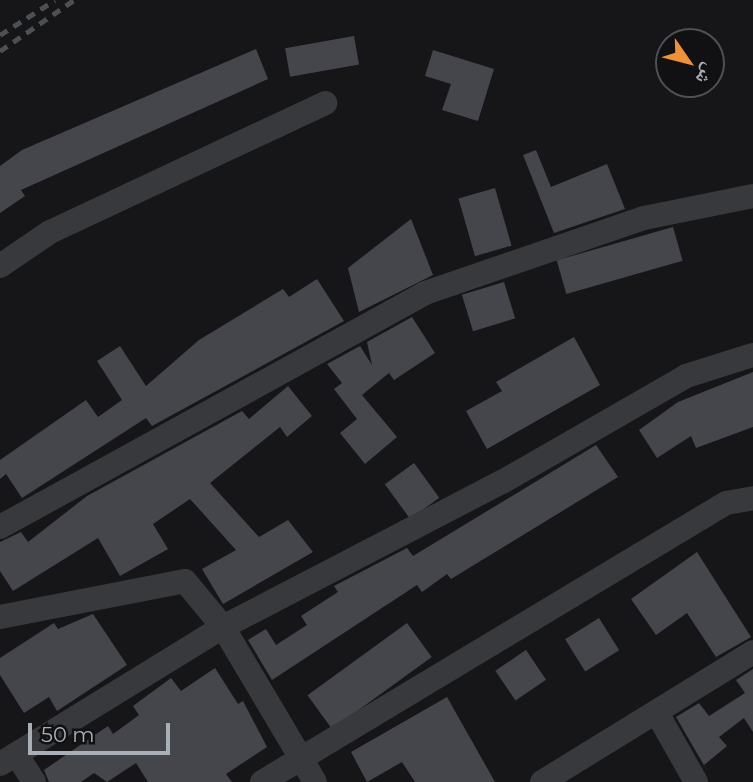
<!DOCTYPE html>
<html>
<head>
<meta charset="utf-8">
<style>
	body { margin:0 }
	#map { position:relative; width:753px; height:782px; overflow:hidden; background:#161618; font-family:Montserrat,"Noto Naskh Arabic",sans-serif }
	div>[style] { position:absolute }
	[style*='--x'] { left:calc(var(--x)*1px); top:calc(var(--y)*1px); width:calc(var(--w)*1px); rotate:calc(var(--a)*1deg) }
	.building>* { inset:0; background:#45464b; transform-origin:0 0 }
	.minor>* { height:24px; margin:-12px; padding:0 12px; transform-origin:12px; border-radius:12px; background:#37393c }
	.rail>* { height:5px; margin-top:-2.5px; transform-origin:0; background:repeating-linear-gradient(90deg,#4c4f53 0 9px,transparent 0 16px) }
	span { translate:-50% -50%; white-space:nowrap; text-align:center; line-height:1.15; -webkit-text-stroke:7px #111113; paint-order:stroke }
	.north { position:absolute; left:655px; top:28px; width:70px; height:70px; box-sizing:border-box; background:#111113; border:2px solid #4d5055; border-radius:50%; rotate:125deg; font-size:19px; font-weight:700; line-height:28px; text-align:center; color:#a8afb7 }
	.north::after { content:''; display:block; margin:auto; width:24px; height:32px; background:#ed9239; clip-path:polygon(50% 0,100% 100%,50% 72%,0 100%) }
	.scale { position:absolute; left:28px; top:723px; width:142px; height:32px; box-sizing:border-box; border:4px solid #a8afb7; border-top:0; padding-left:9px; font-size:21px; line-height:24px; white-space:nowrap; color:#a8afb7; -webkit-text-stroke:5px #111113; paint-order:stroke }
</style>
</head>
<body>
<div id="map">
	<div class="building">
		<div style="left:354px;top:36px;width:29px;height:70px;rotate:80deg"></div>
		<div style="clip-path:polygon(256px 49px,268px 79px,21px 190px,25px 196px,0 213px,0 166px,22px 150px)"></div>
		<div style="clip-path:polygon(433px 50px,494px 69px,478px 121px,442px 110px,451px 84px,425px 76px)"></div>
		<div style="clip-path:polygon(536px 150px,551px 187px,607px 164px,625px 209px,554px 233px,523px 155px)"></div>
		<div style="left:495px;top:188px;width:60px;height:38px;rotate:74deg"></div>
		<div style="clip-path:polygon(411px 219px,433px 275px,359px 312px,348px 268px)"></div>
		<div style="left:673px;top:227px;width:35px;height:121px;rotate:74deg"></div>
		<div style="clip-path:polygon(317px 279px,344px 321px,152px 426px,146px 418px,22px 498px,6px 474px,0 479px,0 460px,86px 400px,98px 417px,122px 400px,97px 361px,120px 346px,146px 386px,199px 340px,283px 289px,289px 297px)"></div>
		<div style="left:504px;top:282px;width:38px;height:44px;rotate:73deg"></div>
		<div style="clip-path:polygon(412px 317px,435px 353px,394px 380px,389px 373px,362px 395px,397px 437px,365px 464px,340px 433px,357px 419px,334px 389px,342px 383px,327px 364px,360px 346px,372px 365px,367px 342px)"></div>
		<div style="clip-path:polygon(574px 337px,600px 385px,487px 449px,466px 411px,502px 391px,496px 382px)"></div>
		<div style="clip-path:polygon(753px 372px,753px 427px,696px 448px,691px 436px,657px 458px,639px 430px,678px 402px)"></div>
		<div style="clip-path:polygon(288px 386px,312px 416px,287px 437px,280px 427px,210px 483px,259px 537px,288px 520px,313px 552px,223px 604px,202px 569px,236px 550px,190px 499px,153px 524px,168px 549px,120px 576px,98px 538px,13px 591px,0 571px,0 542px,21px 532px,28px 542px,87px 496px,242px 411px,249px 419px)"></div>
		<div style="clip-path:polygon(596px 445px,618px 477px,451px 579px,447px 574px,422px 592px,417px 585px,272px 680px,248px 640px,266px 629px,276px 645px,307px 625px,301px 616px,338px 592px,334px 586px,407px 548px,413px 556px)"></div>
		<div style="left:414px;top:463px;width:43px;height:36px;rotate:54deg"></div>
		<div style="clip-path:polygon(697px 552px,751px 637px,716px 657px,687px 613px,656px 635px,631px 599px)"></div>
		<div style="clip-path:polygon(93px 614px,127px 665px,57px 711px,49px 697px,24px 713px,0 675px,0 658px,54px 623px,58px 629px)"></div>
		<div style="left:599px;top:618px;width:38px;height:40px;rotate:58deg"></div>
		<div style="left:407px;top:623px;width:42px;height:123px;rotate:54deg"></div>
		<div style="left:526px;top:650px;width:36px;height:37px;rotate:56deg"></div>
		<div style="clip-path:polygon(215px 668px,238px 704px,243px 701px,267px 747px,226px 774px,232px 782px,148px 782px,136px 763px,107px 782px,94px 773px,81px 782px,49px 782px,44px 770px,108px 726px,113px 734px,139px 715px,133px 706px,171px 678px,181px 691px)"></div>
		<div style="clip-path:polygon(753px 669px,753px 732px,744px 718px,719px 737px,727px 746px,704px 765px,709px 774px,676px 717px,699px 703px,709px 716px,745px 693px,736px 680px)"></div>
		<div style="clip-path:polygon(447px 697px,495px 782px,415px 782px,402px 762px,367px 782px,351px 752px)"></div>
	</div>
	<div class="minor">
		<div style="--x:0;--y:266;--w:60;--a:-34.2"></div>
		<div style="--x:50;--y:232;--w:304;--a:-25.1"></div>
		<div style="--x:0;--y:527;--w:485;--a:-28.8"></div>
		<div style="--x:425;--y:293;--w:231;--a:-18.9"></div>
		<div style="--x:644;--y:218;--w:111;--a:-11.4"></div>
		<div style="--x:0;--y:617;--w:188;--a:-11"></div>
		<div style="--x:185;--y:581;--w:60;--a:50.4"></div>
		<div style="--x:223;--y:627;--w:180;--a:59.3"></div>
		<div style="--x:657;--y:713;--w:79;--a:60.5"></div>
		<div style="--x:16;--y:754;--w:33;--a:57"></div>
		<div style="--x:0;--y:764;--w:262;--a:-31.6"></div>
		<div style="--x:223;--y:627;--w:314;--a:-27.5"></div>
		<div style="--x:502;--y:482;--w:212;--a:-29.9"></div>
		<div style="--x:686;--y:376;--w:70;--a:-17.4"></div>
		<div style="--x:262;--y:782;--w:541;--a:-31.02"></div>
		<div style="--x:726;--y:503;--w:27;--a:-10"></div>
		<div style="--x:542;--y:782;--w:248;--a:-31.6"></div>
	</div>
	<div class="rail">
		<div style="--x:0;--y:35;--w:65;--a:-32.5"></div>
		<div style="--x:0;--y:51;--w:90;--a:-34.6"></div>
	</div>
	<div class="north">ش</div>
	<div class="scale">50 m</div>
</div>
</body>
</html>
